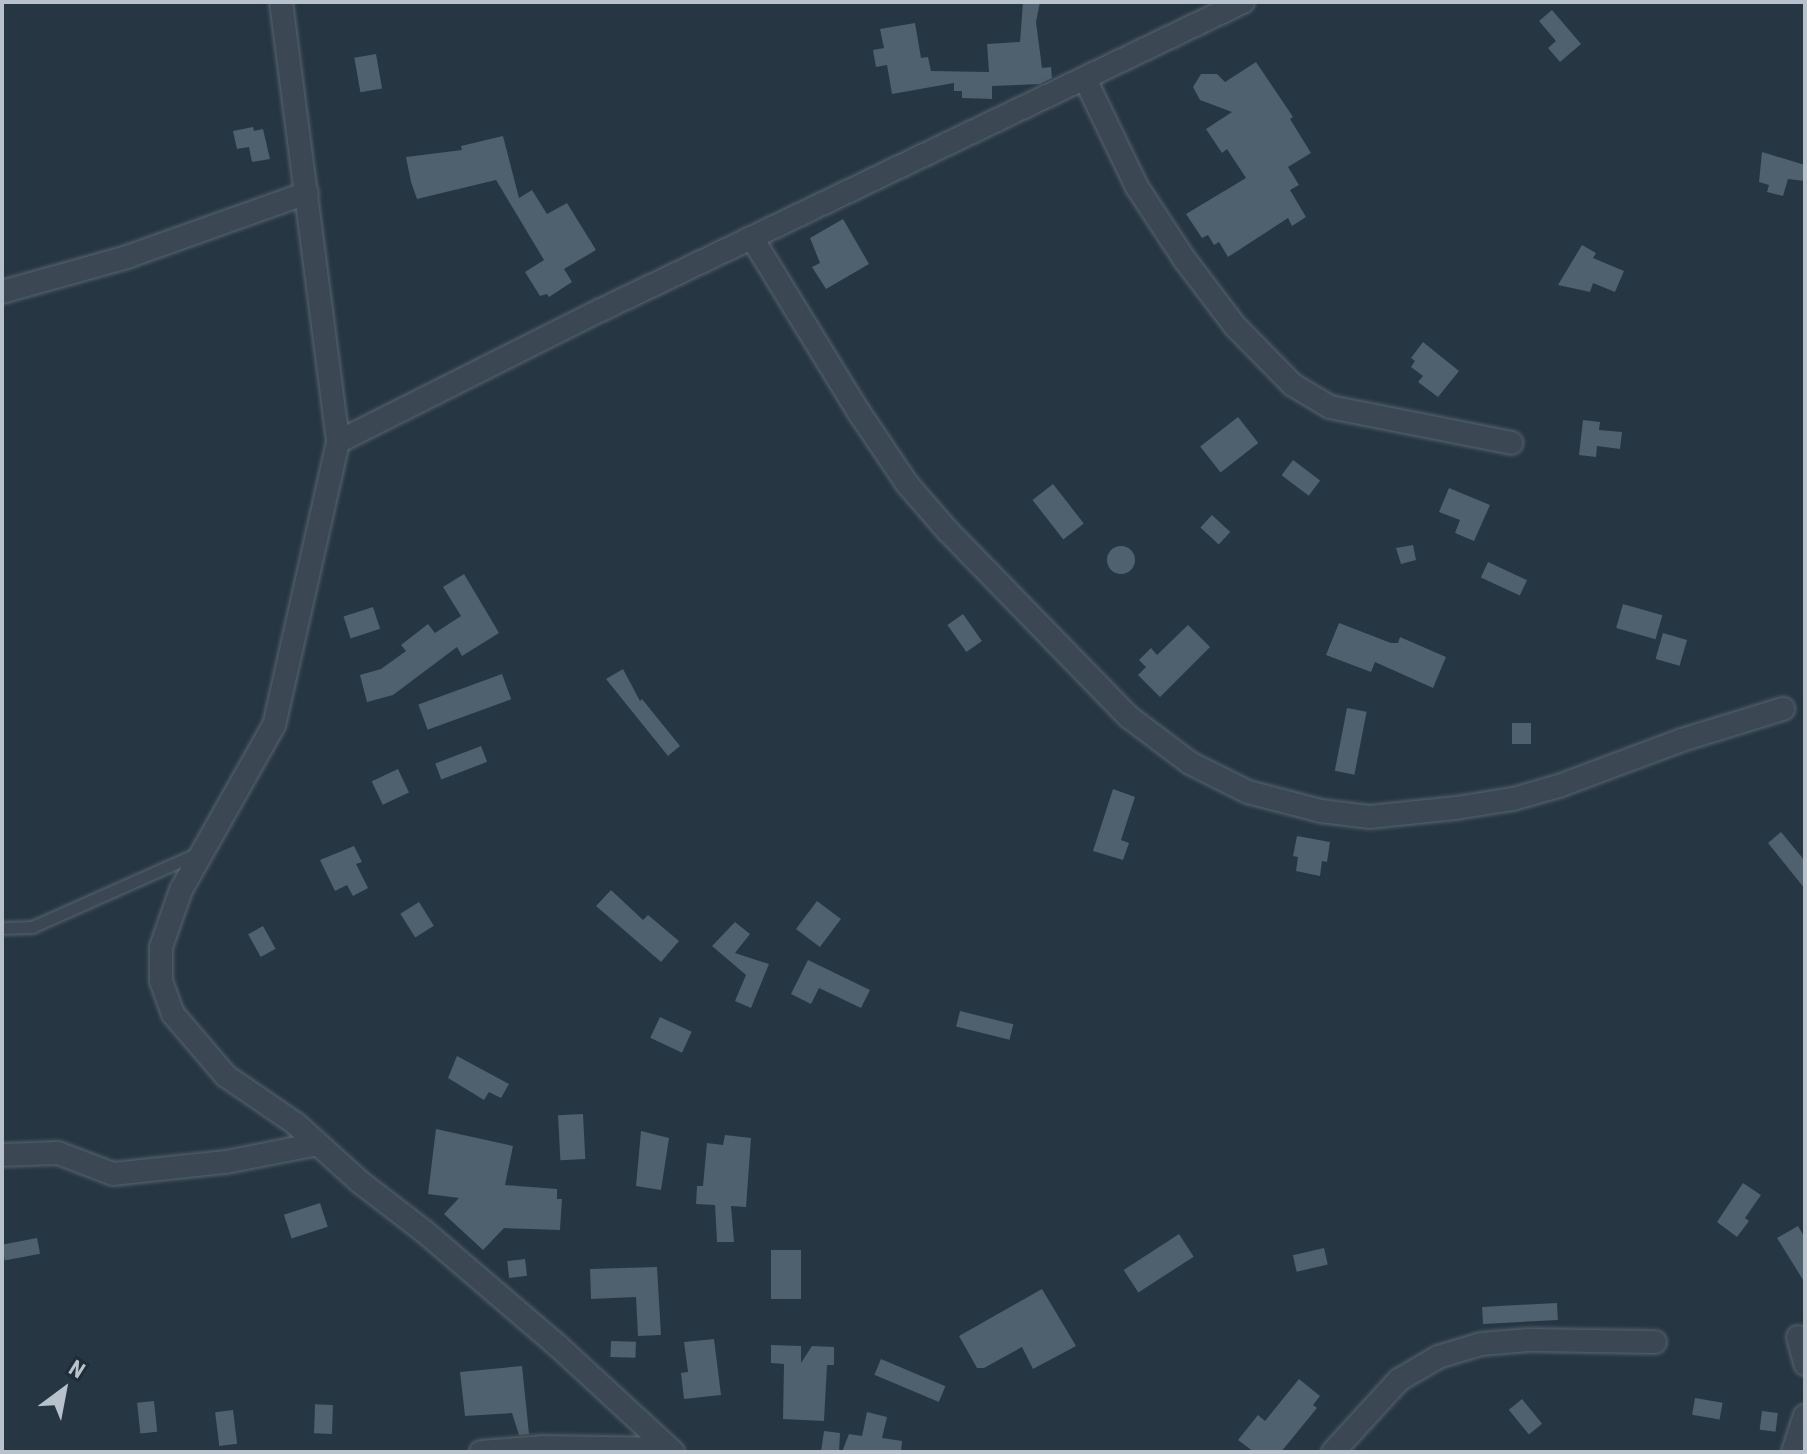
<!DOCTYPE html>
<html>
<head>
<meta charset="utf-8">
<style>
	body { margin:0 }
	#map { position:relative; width:1807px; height:1454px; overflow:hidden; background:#263643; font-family:"Roboto Condensed",sans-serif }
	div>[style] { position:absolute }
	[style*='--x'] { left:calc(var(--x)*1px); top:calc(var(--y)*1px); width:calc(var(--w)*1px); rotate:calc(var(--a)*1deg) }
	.building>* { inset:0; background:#4f606e; transform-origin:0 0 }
	.round { border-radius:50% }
	.roads { filter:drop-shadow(0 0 2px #596570) drop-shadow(0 0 2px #596570) }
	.service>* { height:11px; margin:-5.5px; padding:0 5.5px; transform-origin:5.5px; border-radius:5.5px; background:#3b4853 }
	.minor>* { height:22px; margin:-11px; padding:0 11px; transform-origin:11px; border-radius:11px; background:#3b4853 }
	span { translate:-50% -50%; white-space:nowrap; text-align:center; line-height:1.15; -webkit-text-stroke:7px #1f2d38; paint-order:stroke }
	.frame { position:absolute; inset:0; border:4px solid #b8c2cd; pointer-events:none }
	.north { position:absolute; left:24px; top:1350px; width:80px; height:80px; -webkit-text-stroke:6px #1f2d38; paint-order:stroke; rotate:32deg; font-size:22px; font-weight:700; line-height:32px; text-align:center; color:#b8c2cd }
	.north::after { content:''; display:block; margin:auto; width:28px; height:36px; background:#b8c2cd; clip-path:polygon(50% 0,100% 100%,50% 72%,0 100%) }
</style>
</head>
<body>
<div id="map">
	<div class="building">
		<div style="clip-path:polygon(1023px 2px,1040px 2px,1036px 22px,1042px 68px,1051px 67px,1052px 78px,1040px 84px,992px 86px,992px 99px,962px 98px,962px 91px,954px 91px,954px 83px,892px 94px,887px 65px,876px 67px,873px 50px,884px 48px,880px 29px,915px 23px,921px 58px,928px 57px,931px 71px,989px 72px,987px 44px,1020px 42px)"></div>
		<div style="clip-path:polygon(1552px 10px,1581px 44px,1560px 62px,1548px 48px,1556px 41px,1539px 21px)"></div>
		<div style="left:376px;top:54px;width:35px;height:22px;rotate:80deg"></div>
		<div style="clip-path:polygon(1256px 62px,1293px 117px,1290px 119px,1311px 153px,1288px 167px,1299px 185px,1290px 190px,1306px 217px,1292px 226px,1288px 218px,1228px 257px,1219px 242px,1214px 245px,1208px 235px,1202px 238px,1186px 214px,1246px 178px,1227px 149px,1222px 153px,1206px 129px,1232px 112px,1200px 100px,1193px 87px,1201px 74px,1217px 74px,1225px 82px)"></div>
		<div style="clip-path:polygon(253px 127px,254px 131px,263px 129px,270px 159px,252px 162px,249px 147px,237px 149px,233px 131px)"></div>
		<div style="clip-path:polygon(503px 136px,519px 198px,532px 190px,547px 214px,567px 203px,596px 250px,564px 269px,572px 282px,549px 297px,547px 294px,540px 296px,525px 272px,544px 260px,496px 180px,417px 199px,411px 182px,406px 157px,462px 150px,461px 146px)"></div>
		<div style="clip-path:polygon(1762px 152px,1805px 165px,1805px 181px,1788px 179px,1783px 196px,1767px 192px,1769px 185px,1759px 182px)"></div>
		<div style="clip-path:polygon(843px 219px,869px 264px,826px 289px,812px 267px,820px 263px,810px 238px)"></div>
		<div style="clip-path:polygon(1582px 245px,1596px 253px,1593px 258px,1624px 271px,1615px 292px,1593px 283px,1590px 292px,1558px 285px)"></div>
		<div style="clip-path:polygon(1423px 342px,1459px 371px,1438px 397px,1418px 382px,1423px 376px,1411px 367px,1415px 361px,1411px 358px)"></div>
		<div style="left:1238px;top:417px;width:33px;height:48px;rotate:52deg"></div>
		<div style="clip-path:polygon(1583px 420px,1600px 422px,1599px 430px,1622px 432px,1620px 449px,1597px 446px,1596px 457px,1579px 455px)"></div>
		<div style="left:1293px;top:460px;width:34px;height:19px;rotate:37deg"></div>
		<div style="left:1053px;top:484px;width:50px;height:26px;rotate:52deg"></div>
		<div style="clip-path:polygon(1449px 488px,1490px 505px,1474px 541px,1455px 533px,1460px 520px,1439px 512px)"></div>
		<div style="left:1212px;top:515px;width:25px;height:17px;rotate:43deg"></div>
		<div style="clip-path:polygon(1413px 545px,1416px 560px,1401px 564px,1396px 548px)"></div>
		<div class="round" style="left:1107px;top:546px;width:28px;height:28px"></div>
		<div style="left:1488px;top:562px;width:43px;height:17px;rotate:25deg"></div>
		<div style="clip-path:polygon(464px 574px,499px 633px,462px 656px,457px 647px,393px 695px,367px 702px,360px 675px,381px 669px,406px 651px,401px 645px,428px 624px,435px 633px,461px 616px,443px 587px)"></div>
		<div style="left:1623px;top:604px;width:41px;height:25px;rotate:16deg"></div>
		<div style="left:373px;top:607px;width:23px;height:31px;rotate:72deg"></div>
		<div style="left:963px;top:614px;width:33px;height:19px;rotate:55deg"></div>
		<div style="clip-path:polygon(1339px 623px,1391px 643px,1398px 643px,1400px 637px,1446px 657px,1433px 688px,1375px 662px,1371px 672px,1326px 655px)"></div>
		<div style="clip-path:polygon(1188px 625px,1210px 647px,1160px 697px,1138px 675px,1146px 667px,1139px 660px,1151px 648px,1157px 655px)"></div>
		<div style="left:1663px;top:633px;width:25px;height:27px;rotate:16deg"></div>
		<div style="clip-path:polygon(623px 669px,640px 701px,642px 699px,680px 746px,668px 756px,606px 679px)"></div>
		<div style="left:502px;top:674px;width:27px;height:89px;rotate:70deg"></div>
		<div style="left:1347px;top:708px;width:20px;height:64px;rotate:11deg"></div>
		<div style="left:1531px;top:723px;width:21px;height:19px;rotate:90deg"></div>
		<div style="left:481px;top:746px;width:17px;height:49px;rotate:69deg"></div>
		<div style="left:398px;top:769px;width:26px;height:29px;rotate:65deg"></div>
		<div style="clip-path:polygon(1113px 789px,1135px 797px,1121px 840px,1129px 843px,1123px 860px,1093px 851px)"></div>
		<div style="clip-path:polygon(1781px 832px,1805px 861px,1805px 889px,1768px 843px)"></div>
		<div style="clip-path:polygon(1297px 836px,1330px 842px,1327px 862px,1322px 861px,1320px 876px,1296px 871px,1298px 857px,1293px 856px)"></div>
		<div style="clip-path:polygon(354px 846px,362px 862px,356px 864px,368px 888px,353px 896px,347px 885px,335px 891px,320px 860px)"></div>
		<div style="clip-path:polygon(611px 890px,643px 920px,648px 915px,679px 941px,661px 962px,596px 906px)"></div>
		<div style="left:817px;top:901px;width:30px;height:35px;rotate:37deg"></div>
		<div style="left:419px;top:902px;width:28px;height:22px;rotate:58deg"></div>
		<div style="clip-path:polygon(735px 922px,750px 934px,735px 953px,769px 964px,751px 1008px,735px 1001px,746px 975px,712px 946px)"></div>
		<div style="left:263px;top:926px;width:26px;height:17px;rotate:61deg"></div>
		<div style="clip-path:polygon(808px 960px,870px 990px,861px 1008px,819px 988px,811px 1004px,791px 994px)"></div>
		<div style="left:960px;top:1011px;width:55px;height:16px;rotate:14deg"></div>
		<div style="left:660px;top:1017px;width:35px;height:23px;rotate:25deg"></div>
		<div style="clip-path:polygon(457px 1056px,509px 1084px,501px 1098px,489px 1092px,484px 1100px,448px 1078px)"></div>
		<div style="left:583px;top:1114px;width:45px;height:25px;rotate:87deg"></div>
		<div style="clip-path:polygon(436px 1129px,513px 1146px,505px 1185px,557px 1189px,557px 1199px,562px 1199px,560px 1230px,504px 1228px,483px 1250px,444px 1214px,459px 1198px,428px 1194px)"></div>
		<div style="clip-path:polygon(641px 1131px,669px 1138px,661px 1190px,636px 1186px)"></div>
		<div style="clip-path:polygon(725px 1135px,751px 1138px,746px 1207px,731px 1206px,734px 1242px,717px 1242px,715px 1205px,696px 1204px,697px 1186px,703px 1186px,707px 1143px,723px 1145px)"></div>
		<div style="clip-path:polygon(1743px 1183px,1761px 1195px,1745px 1218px,1749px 1221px,1737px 1237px,1717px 1222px)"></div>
		<div style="left:320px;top:1203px;width:25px;height:38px;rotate:72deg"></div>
		<div style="clip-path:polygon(1798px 1226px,1805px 1238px,1805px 1283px,1777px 1238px)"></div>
		<div style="left:1179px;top:1234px;width:27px;height:66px;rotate:57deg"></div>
		<div style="left:37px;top:1238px;width:16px;height:36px;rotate:79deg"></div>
		<div style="left:1324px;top:1248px;width:17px;height:32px;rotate:77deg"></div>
		<div style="left:771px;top:1250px;width:30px;height:49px"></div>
		<div style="left:525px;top:1259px;width:17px;height:18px;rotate:83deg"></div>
		<div style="clip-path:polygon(657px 1267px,661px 1335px,638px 1336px,636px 1297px,591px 1299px,590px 1269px)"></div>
		<div style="clip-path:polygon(1042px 1289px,1076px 1346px,1033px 1369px,1022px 1347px,984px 1368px,977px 1368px,959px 1336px)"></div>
		<div style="left:1557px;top:1303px;width:17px;height:75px;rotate:87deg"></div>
		<div style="clip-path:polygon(714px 1339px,721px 1395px,684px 1399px,681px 1373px,688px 1372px,684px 1342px)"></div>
		<div style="left:611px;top:1341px;width:25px;height:16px;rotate:2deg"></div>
		<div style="clip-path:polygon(771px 1345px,801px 1346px,801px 1363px,812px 1346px,834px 1347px,834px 1365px,827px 1365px,824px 1421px,783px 1419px,784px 1364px,771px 1363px)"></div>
		<div style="left:881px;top:1359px;width:70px;height:17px;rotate:23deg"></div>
		<div style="clip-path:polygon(522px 1366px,529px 1434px,519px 1435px,512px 1413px,465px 1416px,460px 1372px)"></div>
		<div style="clip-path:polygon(1299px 1379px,1320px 1396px,1313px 1405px,1317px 1408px,1281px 1452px,1254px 1452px,1238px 1440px,1258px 1415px,1265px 1421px)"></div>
		<div style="left:1695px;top:1398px;width:28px;height:17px;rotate:10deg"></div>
		<div style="left:1522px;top:1399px;width:32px;height:17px;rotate:51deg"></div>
		<div style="left:154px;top:1401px;width:31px;height:17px;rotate:84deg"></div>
		<div style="left:333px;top:1405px;width:29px;height:18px;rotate:92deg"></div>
		<div style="left:233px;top:1410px;width:34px;height:18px;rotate:83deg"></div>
		<div style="left:1762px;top:1411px;width:16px;height:19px;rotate:7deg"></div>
		<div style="clip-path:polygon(867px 1412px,887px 1417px,882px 1438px,902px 1441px,901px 1452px,842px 1452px,849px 1434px,862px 1436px)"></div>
		<div style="clip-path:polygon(824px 1431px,840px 1433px,839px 1452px,821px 1452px)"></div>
	</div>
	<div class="roads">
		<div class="service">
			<div style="--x:2;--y:928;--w:30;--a:-2"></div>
			<div style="--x:32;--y:927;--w:182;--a:-24"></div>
		</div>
		<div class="minor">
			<div style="--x:281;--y:2;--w:444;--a:82.6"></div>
			<div style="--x:338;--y:442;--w:290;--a:102.7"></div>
			<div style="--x:274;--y:725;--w:189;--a:119.4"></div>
			<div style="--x:181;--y:890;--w:60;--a:109.3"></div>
			<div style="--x:161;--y:947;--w:34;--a:90"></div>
			<div style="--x:161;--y:981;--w:35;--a:70"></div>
			<div style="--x:173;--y:1014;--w:82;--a:49.5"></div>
			<div style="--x:226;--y:1076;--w:85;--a:34.4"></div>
			<div style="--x:296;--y:1124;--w:86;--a:42.2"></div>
			<div style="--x:360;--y:1182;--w:82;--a:37.6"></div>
			<div style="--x:425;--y:1232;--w:174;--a:40.6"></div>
			<div style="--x:557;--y:1345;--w:158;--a:42.7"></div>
			<div style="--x:1085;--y:79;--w:120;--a:64.3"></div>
			<div style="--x:1137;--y:187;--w:87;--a:56.7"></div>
			<div style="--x:1185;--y:260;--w:83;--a:52.9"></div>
			<div style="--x:1235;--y:326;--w:83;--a:45.5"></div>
			<div style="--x:1293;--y:385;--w:43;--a:30.7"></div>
			<div style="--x:1330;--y:407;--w:185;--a:11.2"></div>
			<div style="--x:752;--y:238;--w:203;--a:58.5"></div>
			<div style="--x:858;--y:411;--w:89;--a:56"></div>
			<div style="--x:908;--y:485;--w:60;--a:49.1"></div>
			<div style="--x:947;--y:530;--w:261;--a:45.8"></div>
			<div style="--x:1129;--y:717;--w:76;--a:37"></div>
			<div style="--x:1190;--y:763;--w:65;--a:26.6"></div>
			<div style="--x:1248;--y:792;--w:75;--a:14.6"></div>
			<div style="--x:1321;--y:811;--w:49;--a:7"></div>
			<div style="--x:1370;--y:817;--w:86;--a:-6"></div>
			<div style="--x:1456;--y:808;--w:58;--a:-9"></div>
			<div style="--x:1513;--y:799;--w:48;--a:-15.8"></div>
			<div style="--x:1559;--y:786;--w:131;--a:-20.5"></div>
			<div style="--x:1682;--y:740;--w:106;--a:-17.1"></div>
			<div style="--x:2;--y:292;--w:130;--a:-15.6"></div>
			<div style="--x:127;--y:257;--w:191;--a:-19.6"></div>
			<div style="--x:338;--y:442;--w:294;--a:-26.7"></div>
			<div style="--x:601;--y:310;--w:712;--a:-25.63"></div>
			<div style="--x:2;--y:1155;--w:56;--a:-2"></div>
			<div style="--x:58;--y:1153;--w:59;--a:20.9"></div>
			<div style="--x:113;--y:1174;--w:114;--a:-6.1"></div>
			<div style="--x:226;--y:1162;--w:94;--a:-11.1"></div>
			<div style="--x:1798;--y:1337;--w:28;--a:75"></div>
			<div style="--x:481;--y:1452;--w:62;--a:-4.6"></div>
			<div style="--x:543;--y:1447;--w:126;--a:0.9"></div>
			<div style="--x:1333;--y:1452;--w:98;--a:-47.5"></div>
			<div style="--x:1399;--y:1380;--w:45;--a:-30.5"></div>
			<div style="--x:1438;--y:1357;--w:45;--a:-16.8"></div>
			<div style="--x:1481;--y:1344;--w:48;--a:-4.8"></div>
			<div style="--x:1529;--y:1340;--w:126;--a:0.9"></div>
			<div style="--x:1793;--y:1452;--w:38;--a:-72"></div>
		</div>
	</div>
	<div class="frame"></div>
	<div class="north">N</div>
</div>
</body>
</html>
